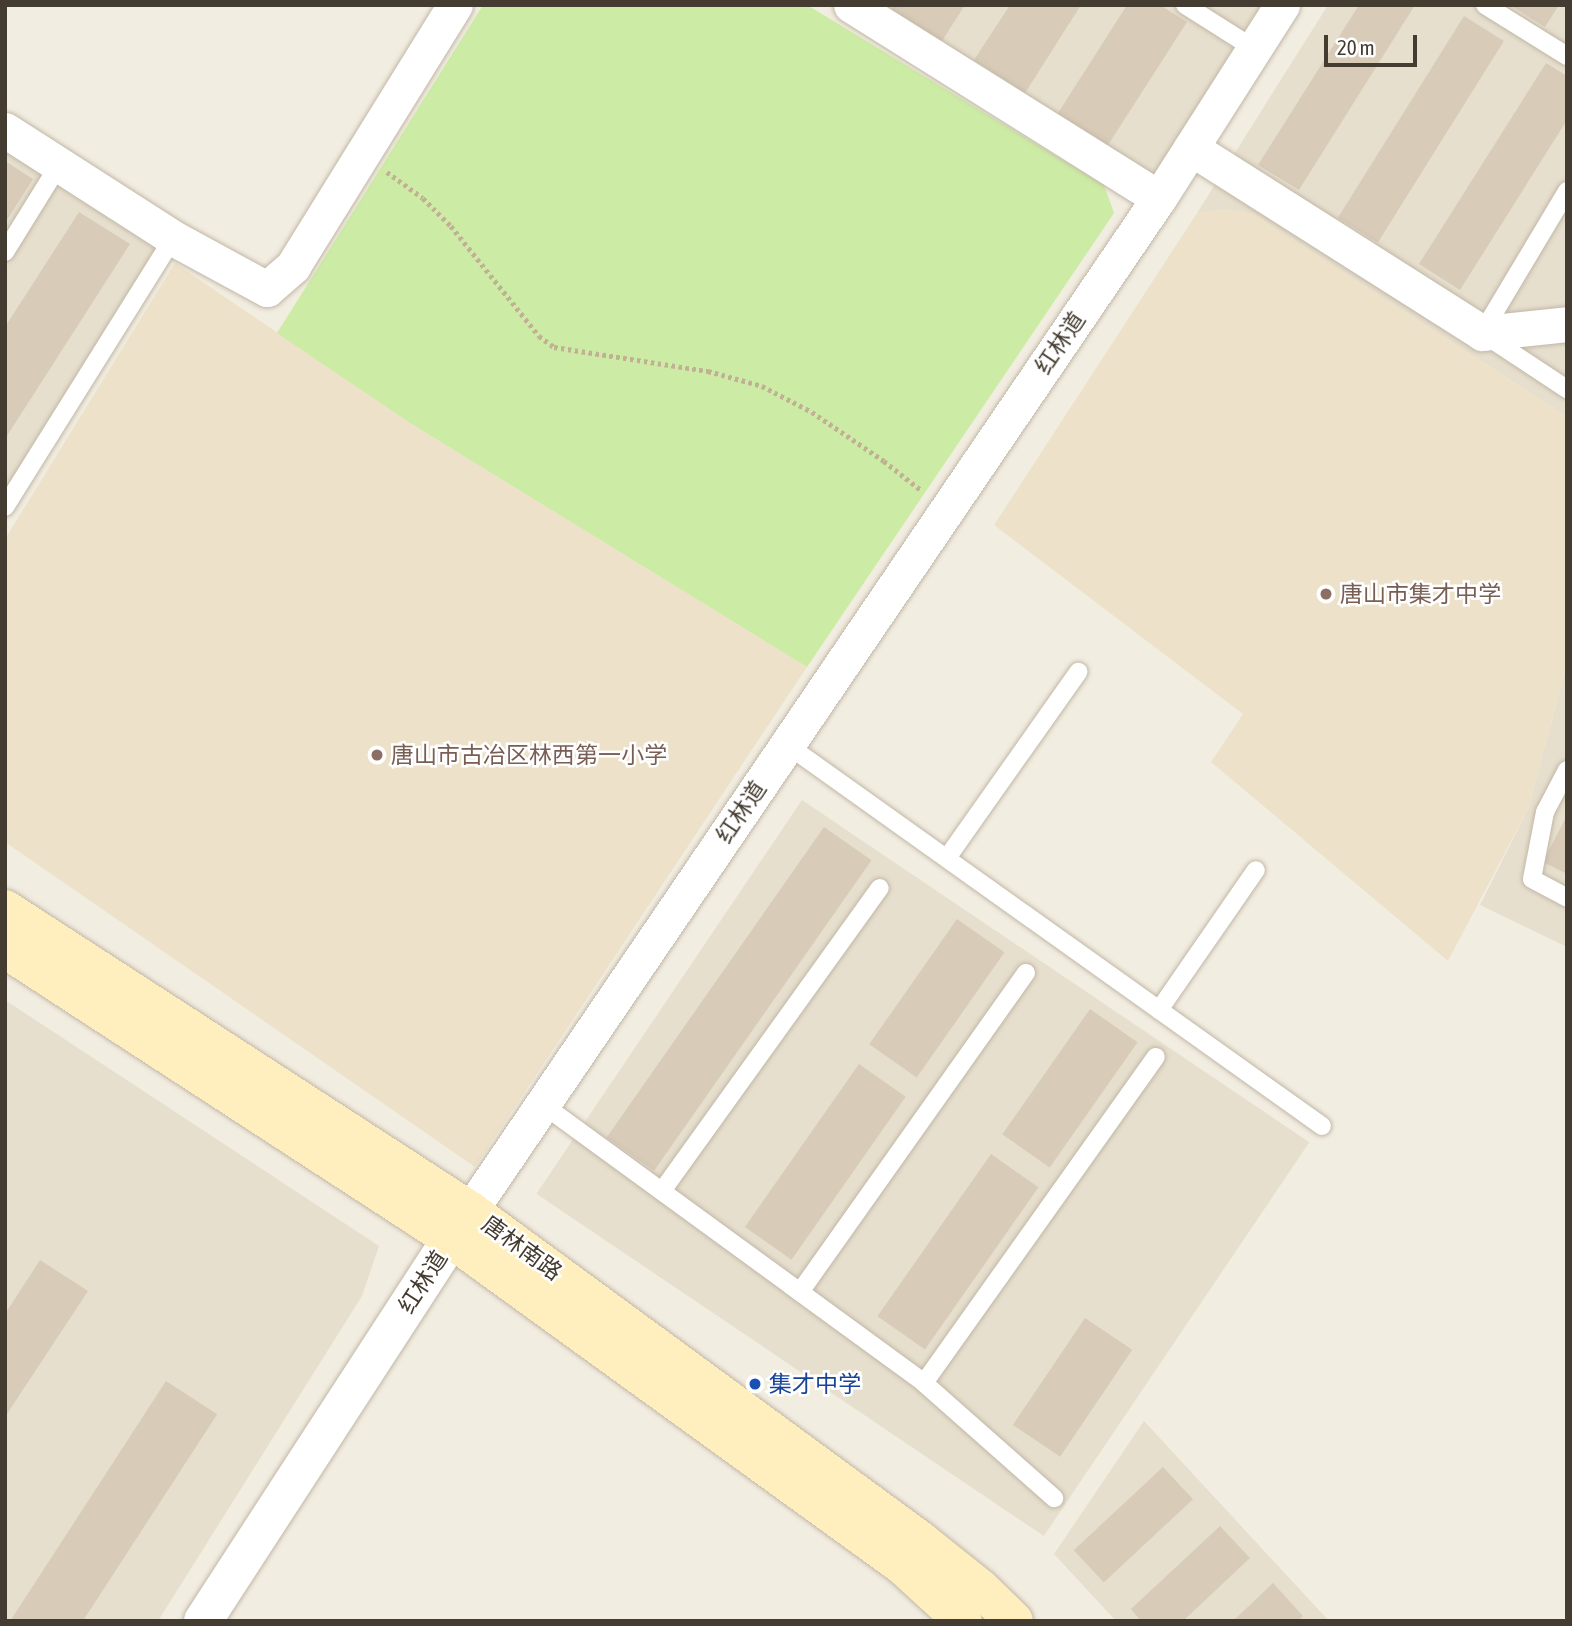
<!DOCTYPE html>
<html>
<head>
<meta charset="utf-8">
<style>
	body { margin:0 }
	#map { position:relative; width:1572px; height:1626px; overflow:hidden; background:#f2ede1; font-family:"Asap Condensed","Noto Sans SC",sans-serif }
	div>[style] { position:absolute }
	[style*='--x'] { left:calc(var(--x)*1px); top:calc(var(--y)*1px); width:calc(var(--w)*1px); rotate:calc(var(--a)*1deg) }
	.residential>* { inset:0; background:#e7dfce; transform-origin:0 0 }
	.education>* { inset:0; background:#ede2c9 }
	.green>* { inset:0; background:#cceba5 }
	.building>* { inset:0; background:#d8cbb8; transform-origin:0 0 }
	.path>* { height:4.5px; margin-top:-2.25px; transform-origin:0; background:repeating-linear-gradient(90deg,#c1b093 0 3.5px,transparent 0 7px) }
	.roads { filter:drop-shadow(0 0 2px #c1b7a6) drop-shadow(0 0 2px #c1b7a6) }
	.service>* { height:18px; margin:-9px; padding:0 9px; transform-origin:9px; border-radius:9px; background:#fff }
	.minor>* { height:35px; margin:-17.5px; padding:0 17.5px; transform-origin:17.5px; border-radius:17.5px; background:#fff }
	.tertiary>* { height:38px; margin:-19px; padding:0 19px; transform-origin:19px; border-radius:19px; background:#fff }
	.secondary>* { height:38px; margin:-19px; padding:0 19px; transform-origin:19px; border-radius:19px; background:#ffeebe }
	.dots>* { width:19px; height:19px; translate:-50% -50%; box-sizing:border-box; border:4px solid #fff; border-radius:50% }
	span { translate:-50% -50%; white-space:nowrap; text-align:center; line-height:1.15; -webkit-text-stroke:5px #fff; paint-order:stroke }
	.street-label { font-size:23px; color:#443c31 }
	.education-label { font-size:23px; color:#785e54 }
	.left { translate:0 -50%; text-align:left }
	.transit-label { font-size:23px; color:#164399 }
	.frame { position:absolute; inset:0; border:7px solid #443c31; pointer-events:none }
	.scale { position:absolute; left:1324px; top:35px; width:93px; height:32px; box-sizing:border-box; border:4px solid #443c31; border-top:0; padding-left:9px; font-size:21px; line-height:24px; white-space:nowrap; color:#443c31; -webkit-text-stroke:5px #fff; paint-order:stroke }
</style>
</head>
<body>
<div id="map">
	<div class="residential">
		<div style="clip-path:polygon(862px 5px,1268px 5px,1150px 189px)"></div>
		<div style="clip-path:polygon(1328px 5px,1567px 5px,1567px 417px,1252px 213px,1197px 213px)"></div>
		<div style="clip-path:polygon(5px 140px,166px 241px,5px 495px)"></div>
		<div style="clip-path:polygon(1567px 664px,1567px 947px,1480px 905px,1528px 809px)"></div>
		<div style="left:802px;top:800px;width:612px;height:475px;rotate:34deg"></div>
		<div style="clip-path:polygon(5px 1000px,379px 1246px,362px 1296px,158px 1621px,5px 1621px)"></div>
		<div style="clip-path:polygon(1144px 1421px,1329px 1621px,1116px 1621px,1054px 1554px)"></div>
	</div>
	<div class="education">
		<div style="clip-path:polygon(1222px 209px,1252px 213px,1567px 417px,1567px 664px,1528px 809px,1448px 961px,1211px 762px,1243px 714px,994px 525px,1197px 213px)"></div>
		<div style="clip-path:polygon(175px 263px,410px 423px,807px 667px,475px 1167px,5px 842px,5px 539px)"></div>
	</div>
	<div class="green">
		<div style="clip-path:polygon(483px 5px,807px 5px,1104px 185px,1114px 213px,807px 667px,410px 423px,277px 333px)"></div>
	</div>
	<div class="building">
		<div style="clip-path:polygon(894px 5px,965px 5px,942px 41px,892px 9px)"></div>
		<div style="clip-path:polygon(1010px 5px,1081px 5px,1025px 93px,974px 60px)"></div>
		<div style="clip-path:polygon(1127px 5px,1160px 5px,1187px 22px,1108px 145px,1058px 113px)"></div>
		<div style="clip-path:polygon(1359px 5px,1415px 5px,1299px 190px,1258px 165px)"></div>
		<div style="clip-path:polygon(1510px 5px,1559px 5px,1545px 27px)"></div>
		<div style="left:1464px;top:16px;width:47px;height:238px;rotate:32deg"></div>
		<div style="clip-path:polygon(1546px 63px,1567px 76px,1567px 120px,1460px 290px,1419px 264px)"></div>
		<div style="clip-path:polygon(5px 161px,33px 179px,5px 223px)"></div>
		<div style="clip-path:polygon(79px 212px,130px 244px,5px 439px,5px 327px)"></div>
		<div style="clip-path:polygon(1567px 815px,1567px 874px,1543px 862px)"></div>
		<div style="left:824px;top:827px;width:58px;height:379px;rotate:35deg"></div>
		<div style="left:957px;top:919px;width:58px;height:153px;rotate:35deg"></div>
		<div style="left:1090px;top:1009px;width:58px;height:153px;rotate:35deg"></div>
		<div style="left:859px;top:1064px;width:57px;height:199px;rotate:35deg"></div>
		<div style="left:991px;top:1154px;width:58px;height:198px;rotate:35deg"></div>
		<div style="clip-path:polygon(40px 1260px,88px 1291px,5px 1417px,5px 1314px)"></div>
		<div style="left:1085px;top:1318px;width:57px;height:129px;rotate:34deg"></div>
		<div style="left:166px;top:1381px;width:61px;height:285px;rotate:33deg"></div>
		<div style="left:1163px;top:1467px;width:44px;height:122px;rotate:47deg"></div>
		<div style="clip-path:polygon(1220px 1526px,1250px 1558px,1183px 1621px,1141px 1621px,1131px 1609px)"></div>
		<div style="clip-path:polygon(1273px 1583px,1303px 1616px,1298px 1621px,1233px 1621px)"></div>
	</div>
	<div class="path">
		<div style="--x:387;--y:172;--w:44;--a:35.8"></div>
		<div style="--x:423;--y:198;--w:40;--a:45"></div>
		<div style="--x:451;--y:226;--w:141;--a:51.3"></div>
		<div style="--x:539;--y:336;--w:19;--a:36"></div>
		<div style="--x:554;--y:347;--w:156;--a:8.9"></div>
		<div style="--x:708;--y:371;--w:56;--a:15.5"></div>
		<div style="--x:762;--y:386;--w:56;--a:27.5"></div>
		<div style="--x:812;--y:412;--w:87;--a:34.2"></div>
		<div style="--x:884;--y:461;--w:47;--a:38.1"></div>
	</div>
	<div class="roads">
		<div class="service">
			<div style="--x:1185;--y:5;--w:83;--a:32.2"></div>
			<div style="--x:1485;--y:5;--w:97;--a:31.9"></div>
			<div style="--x:1567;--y:191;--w:165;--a:120.9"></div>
			<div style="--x:1482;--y:333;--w:102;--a:33.4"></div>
			<div style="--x:5;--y:252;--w:102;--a:-58.2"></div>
			<div style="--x:5;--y:507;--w:317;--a:-58"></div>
			<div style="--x:786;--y:744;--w:658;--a:35.48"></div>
			<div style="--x:1567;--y:770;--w:47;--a:117.6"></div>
			<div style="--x:1545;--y:812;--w:68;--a:101"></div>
			<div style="--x:1532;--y:879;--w:40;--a:28"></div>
			<div style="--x:947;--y:858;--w:228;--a:-54.8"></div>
			<div style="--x:1159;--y:1010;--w:170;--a:-55.3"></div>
			<div style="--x:542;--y:1104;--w:473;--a:36.1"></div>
			<div style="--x:924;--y:1383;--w:174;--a:41.5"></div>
			<div style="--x:662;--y:1191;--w:373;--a:-54.3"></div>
			<div style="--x:800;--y:1292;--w:391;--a:-54.7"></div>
			<div style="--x:924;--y:1383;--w:400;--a:-54.6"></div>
		</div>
		<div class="minor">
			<div style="--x:851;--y:5;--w:363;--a:32.1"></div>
			<div style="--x:5;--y:130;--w:200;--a:32.7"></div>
			<div style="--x:173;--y:238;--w:107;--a:28.5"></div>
			<div style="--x:267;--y:289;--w:35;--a:-41"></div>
			<div style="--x:293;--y:266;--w:307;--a:-58.2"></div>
			<div style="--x:1191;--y:148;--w:345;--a:32.4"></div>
			<div style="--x:1482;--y:333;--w:85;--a:-6"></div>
			<div style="--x:455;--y:1233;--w:1252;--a:-55.78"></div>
			<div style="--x:1159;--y:198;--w:229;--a:-57.5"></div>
		</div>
		<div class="tertiary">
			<div style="--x:203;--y:1621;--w:455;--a:-57"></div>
		</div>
		<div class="secondary">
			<div style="--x:5;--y:909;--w:555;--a:32.95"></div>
			<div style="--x:471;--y:1211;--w:557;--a:36.23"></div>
			<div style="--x:920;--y:1540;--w:77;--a:38.7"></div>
			<div style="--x:980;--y:1588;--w:47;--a:44.1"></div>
			<div style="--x:5;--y:949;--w:532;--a:33.03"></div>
			<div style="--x:451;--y:1239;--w:558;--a:35.88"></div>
			<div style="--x:903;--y:1566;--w:81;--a:42.5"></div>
		</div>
	</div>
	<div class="dots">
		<div style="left:1326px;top:594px;background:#8d6e63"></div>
		<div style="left:377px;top:755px;background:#8d6e63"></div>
		<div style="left:755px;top:1384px;background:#1a4fb4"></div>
	</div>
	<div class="street-label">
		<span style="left:1060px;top:343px;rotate:-56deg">红林道</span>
		<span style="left:741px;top:812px;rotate:-56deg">红林道</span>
		<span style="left:522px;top:1248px;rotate:36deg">唐林南路</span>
		<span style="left:423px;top:1282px;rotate:-57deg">红林道</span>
	</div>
	<div class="education-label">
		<span class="left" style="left:1340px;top:594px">唐山市集才中学</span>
		<span class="left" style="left:391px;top:755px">唐山市古冶区林西第一小学</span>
	</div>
	<div class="transit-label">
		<span class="left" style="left:769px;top:1384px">集才中学</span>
	</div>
	<div class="frame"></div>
	<div class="scale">20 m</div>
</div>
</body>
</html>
